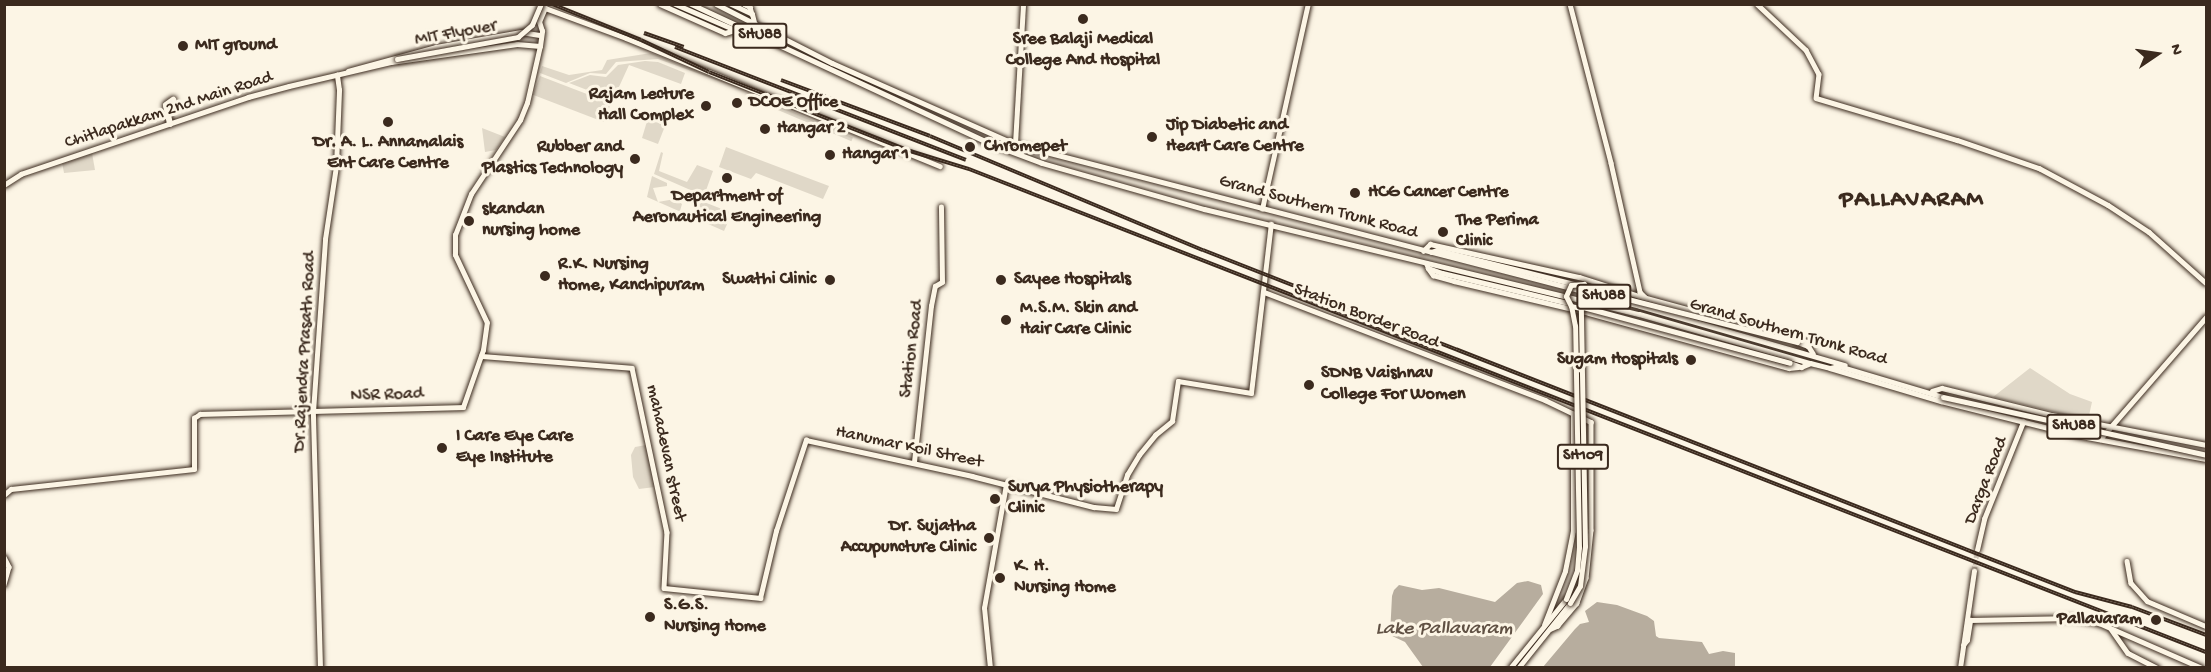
<!DOCTYPE html>
<html>
<head>
<meta charset="utf-8">
<style>
	body { margin:0 }
	#map { position:relative; width:2211px; height:672px; overflow:hidden; background:#fcf5e5; font-family:"Gochi Hand",sans-serif }
	div>[style] { position:absolute }
	[style*='--x'] { left:calc(var(--x)*1px); top:calc(var(--y)*1px); width:calc(var(--w)*1px); rotate:calc(var(--a)*1deg) }
	.green>* { inset:0; background:#e0d8c8; transform-origin:0 0 }
	.water>* { inset:0; background:#b7ad9e }
	.secondary-tunnel>* { height:4.5px; margin-top:-2.25px; transform-origin:0; background:repeating-linear-gradient(90deg,#d5ccbd 0 4.5px,transparent 0 6.5px) }
	.roads { filter:drop-shadow(0 0 2px #3b2a1e) drop-shadow(0 0 2px #3b2a1e) }
	.secondary>* { height:4.5px; margin:-2.25px; padding:0 2.25px; transform-origin:2.25px; border-radius:2.25px; background:#fcf5e5 }
	.primary>* { height:5px; margin:-2.5px; padding:0 2.5px; transform-origin:2.5px; border-radius:2.5px; background:#fcf5e5 }
	.highway>* { height:6px; margin:-3px; padding:0 3px; transform-origin:3px; border-radius:3px; background:#fcf5e5 }
	.rail>* { height:4px; margin-top:-2px; transform-origin:0; background:repeating-linear-gradient(90deg,#fcf5e5 0 4.5px,#3b2a1e 0 9px); box-sizing:border-box; border-block:2px solid #3b2a1e }
	.bridges { filter:drop-shadow(0 0 2px #3b2a1e) drop-shadow(0 0 2px #3b2a1e) }
	.secondary-bridge>* { height:4.5px; margin:-2.25px; padding:0 2.25px; transform-origin:2.25px; border-radius:2.25px; background:#fcf5e5 }
	.primary-bridge>* { height:5px; margin:-2.5px; padding:0 2.5px; transform-origin:2.5px; border-radius:2.5px; background:#fcf5e5 }
	.dots>* { width:16px; height:16px; translate:-50% -50%; box-sizing:border-box; border:3px solid #fcf5e5; border-radius:50% }
	span { translate:-50% -50%; white-space:nowrap; text-align:center; line-height:1.15; -webkit-text-stroke:6px #fcf5e5; paint-order:stroke }
	.shield-label span { padding:2px 4px; background:#fcf5e5; border:2px solid; border-radius:4px; -webkit-text-stroke-width:0 }
	.shield-label { font-size:16px; color:#3b2a1e; font-weight:700 }
	.street-label { font-size:18px; color:#3b2a1e }
	.poi-label { font-size:18px; color:#3b2a1e; font-weight:700 }
	.left { translate:0 -50%; text-align:left }
	.right { translate:-100% -50%; text-align:right }
	.water-label { font-size:20px; color:#605144; font-style:italic }
	.district-label { font-size:24px; color:#3b2a1e; font-weight:700; letter-spacing:1.5px }
	.frame { position:absolute; inset:0; border:6px solid #3b2a1e; pointer-events:none }
	.north { position:absolute; left:2127px; top:24px; width:60px; height:60px; -webkit-text-stroke:4px #fcf5e5; paint-order:stroke; rotate:77deg; font-size:16px; font-weight:700; line-height:24px; text-align:center; color:#3b2a1e }
	.north::after { content:''; display:block; margin:auto; width:21px; height:27px; background:#3b2a1e; clip-path:polygon(50% 0,100% 100%,50% 72%,0 100%) }
</style>
</head>
<body>
<div id="map">
	<div class="green">
		<div style="clip-path:polygon(651px 53px,758px 95px,658px 59px,616px 62px,606px 74px,590px 73px,566px 83px,540px 73px,542px 66px,569px 75px,602px 70px,607px 60px)"></div>
		<div style="clip-path:polygon(645px 61px,658px 62px,685px 73px,681px 84px,629px 65px,613px 100px,569px 83px,590px 75px,606px 77px,618px 65px)"></div>
		<div style="left:540px;top:76px;width:76px;height:20px;rotate:21deg"></div>
		<div style="left:760px;top:98px;width:101px;height:4px;rotate:23deg"></div>
		<div style="clip-path:polygon(648px 118px,665px 126px,658px 144px,642px 138px)"></div>
		<div style="clip-path:polygon(482px 128px,505px 137px,496px 150px,485px 152px)"></div>
		<div style="clip-path:polygon(726px 147px,829px 186px,823px 199px,756px 173px,751px 179px,719px 167px)"></div>
		<div style="clip-path:polygon(661px 152px,663px 153px,659px 171px,687px 182px,697px 165px,713px 171px,704px 196px,654px 174px)"></div>
		<div style="clip-path:polygon(92px 153px,95px 170px,64px 173px,62px 162px)"></div>
		<div style="clip-path:polygon(652px 176px,667px 183px,667px 186px,653px 188px,658px 202px,675px 199px,682px 204px,680px 211px,694px 216px,698px 206px,690px 201px,693px 194px,703px 198px,704px 202px,732px 213px,724px 231px,647px 197px)"></div>
		<div style="clip-path:polygon(2030px 368px,2070px 394px,2092px 402px,2088px 420px,1993px 397px)"></div>
		<div style="clip-path:polygon(646px 445px,655px 487px,639px 489px,633px 477px,631px 455px,635px 447px)"></div>
	</div>
	<div class="water">
		<div style="clip-path:polygon(1528px 581px,1541px 585px,1543px 594px,1490px 667px,1423px 667px,1405px 642px,1390px 635px,1392px 596px,1394px 590px,1399px 585px,1422px 590px,1439px 588px,1495px 602px,1517px 583px)"></div>
		<div style="clip-path:polygon(1597px 602px,1617px 605px,1647px 616px,1654px 621px,1656px 636px,1659px 638px,1702px 642px,1709px 654px,1723px 651px,1735px 653px,1735px 667px,1543px 667px,1575px 629px,1580px 624px,1589px 622px,1585px 611px)"></div>
	</div>
	<div class="secondary-tunnel">
		<div style="--x:1974;--y:571;--w:21;--a:-82"></div>
	</div>
	<div class="roads">
		<div class="secondary">
			<div style="--x:660;--y:4;--w:71;--a:24"></div>
			<div style="--x:725;--y:33;--w:10;--a:-17"></div>
			<div style="--x:744;--y:4;--w:7;--a:27"></div>
			<div style="--x:750;--y:7;--w:7;--a:74"></div>
			<div style="--x:1570;--y:4;--w:164;--a:75.5"></div>
			<div style="--x:1611;--y:163;--w:132;--a:77.3"></div>
			<div style="--x:1640;--y:292;--w:7;--a:45"></div>
			<div style="--x:1757;--y:4;--w:67;--a:43.2"></div>
			<div style="--x:1806;--y:50;--w:27;--a:62"></div>
			<div style="--x:1819;--y:74;--w:24;--a:97"></div>
			<div style="--x:1816;--y:98;--w:147;--a:16.6"></div>
			<div style="--x:1957;--y:140;--w:87;--a:18.9"></div>
			<div style="--x:2039;--y:168;--w:78;--a:28.2"></div>
			<div style="--x:2108;--y:205;--w:49;--a:33.4"></div>
			<div style="--x:2149;--y:232;--w:76;--a:41.8"></div>
			<div style="--x:348;--y:71;--w:91;--a:-15.3"></div>
			<div style="--x:436;--y:47;--w:86;--a:-10"></div>
			<div style="--x:521;--y:32;--w:20;--a:9"></div>
			<div style="--x:1015;--y:144;--w:140;--a:-86.7"></div>
			<div style="--x:4;--y:185;--w:20;--a:-33"></div>
			<div style="--x:21;--y:174;--w:240;--a:-18.7"></div>
			<div style="--x:248;--y:97;--w:42;--a:-15"></div>
			<div style="--x:289;--y:86;--w:105;--a:-13.2"></div>
			<div style="--x:391;--y:62;--w:127;--a:-8.1"></div>
			<div style="--x:517;--y:44;--w:23;--a:5"></div>
			<div style="--x:1262;--y:209;--w:210;--a:-77.4"></div>
			<div style="--x:1423;--y:251;--w:10;--a:-45"></div>
			<div style="--x:1430;--y:244;--w:153;--a:12.5"></div>
			<div style="--x:1579;--y:277;--w:63;--a:17.6"></div>
			<div style="--x:1639;--y:296;--w:162;--a:15.1"></div>
			<div style="--x:1795;--y:338;--w:13;--a:18"></div>
			<div style="--x:1807;--y:342;--w:4;--a:76"></div>
			<div style="--x:1428;--y:268;--w:9;--a:54"></div>
			<div style="--x:1433;--y:275;--w:22;--a:16"></div>
			<div style="--x:1454;--y:281;--w:139;--a:13.3"></div>
			<div style="--x:1589;--y:313;--w:207;--a:15.4"></div>
			<div style="--x:1789;--y:368;--w:9;--a:-6"></div>
			<div style="--x:1264;--y:292;--w:301;--a:21"></div>
			<div style="--x:1545;--y:400;--w:51;--a:25.6"></div>
			<div style="--x:1591;--y:422;--w:108;--a:90"></div>
			<div style="--x:1591;--y:530;--w:48;--a:95.9"></div>
			<div style="--x:1586;--y:578;--w:27;--a:110"></div>
			<div style="--x:1577;--y:603;--w:30;--a:130"></div>
			<div style="--x:1558;--y:626;--w:8;--a:157"></div>
			<div style="--x:481;--y:356;--w:151;--a:4.5"></div>
			<div style="--x:632;--y:368;--w:168;--a:78"></div>
			<div style="--x:667;--y:532;--w:56;--a:93.1"></div>
			<div style="--x:664;--y:588;--w:97;--a:5.9"></div>
			<div style="--x:760;--y:598;--w:69;--a:-76.6"></div>
			<div style="--x:776;--y:531;--w:96;--a:-71.8"></div>
			<div style="--x:806;--y:440;--w:170;--a:12.2"></div>
			<div style="--x:972;--y:476;--w:126;--a:14.3"></div>
			<div style="--x:1094;--y:507;--w:22;--a:5"></div>
			<div style="--x:1116;--y:509;--w:36;--a:-72"></div>
			<div style="--x:1127;--y:475;--w:23;--a:-59"></div>
			<div style="--x:1139;--y:455;--w:26;--a:-51"></div>
			<div style="--x:1155;--y:435;--w:22;--a:-39"></div>
			<div style="--x:1172;--y:421;--w:40;--a:-81.5"></div>
			<div style="--x:1178;--y:381;--w:74;--a:9.3"></div>
			<div style="--x:1251;--y:393;--w:170;--a:-83.3"></div>
			<div style="--x:1830;--y:368;--w:116;--a:16.6"></div>
			<div style="--x:1941;--y:401;--w:139;--a:14.1"></div>
			<div style="--x:2076;--y:435;--w:132;--a:10.5"></div>
			<div style="--x:1932;--y:391;--w:10;--a:-17"></div>
			<div style="--x:1942;--y:388;--w:113;--a:13.8"></div>
			<div style="--x:2052;--y:415;--w:157;--a:11"></div>
			<div style="--x:914;--y:462;--w:157;--a:-83.8"></div>
			<div style="--x:931;--y:306;--w:20;--a:-79"></div>
			<div style="--x:935;--y:286;--w:8;--a:-30"></div>
			<div style="--x:942;--y:282;--w:75;--a:-90.8"></div>
			<div style="--x:4;--y:495;--w:9;--a:-41"></div>
			<div style="--x:11;--y:489;--w:184;--a:-6.2"></div>
			<div style="--x:194;--y:469;--w:51;--a:-90"></div>
			<div style="--x:194;--y:418;--w:7;--a:-34"></div>
			<div style="--x:200;--y:414;--w:263;--a:-1.5"></div>
			<div style="--x:463;--y:407;--w:60;--a:-70.7"></div>
			<div style="--x:483;--y:350;--w:27;--a:-82"></div>
			<div style="--x:487;--y:323;--w:75;--a:-115.2"></div>
			<div style="--x:455;--y:255;--w:20;--a:-90"></div>
			<div style="--x:455;--y:235;--w:44;--a:-68.7"></div>
			<div style="--x:471;--y:194;--w:89;--a:-56.5"></div>
			<div style="--x:520;--y:120;--w:18;--a:-68"></div>
			<div style="--x:527;--y:103;--w:58;--a:-77.2"></div>
			<div style="--x:540;--y:46;--w:15;--a:-82"></div>
			<div style="--x:542;--y:31;--w:9;--a:-108"></div>
			<div style="--x:539;--y:22;--w:15;--a:-67"></div>
			<div style="--x:545;--y:8;--w:86;--a:20.3"></div>
			<div style="--x:626;--y:38;--w:339;--a:22.2"></div>
			<div style="--x:1977;--y:550;--w:32;--a:-77"></div>
			<div style="--x:1984;--y:519;--w:105;--a:-68.1"></div>
			<div style="--x:4;--y:557;--w:11;--a:63"></div>
			<div style="--x:9;--y:567;--w:18;--a:106"></div>
			<div style="--x:2127;--y:561;--w:22;--a:80"></div>
			<div style="--x:2131;--y:583;--w:24;--a:48"></div>
			<div style="--x:2147;--y:601;--w:64;--a:23"></div>
			<div style="--x:1544;--y:625;--w:58;--a:-68.7"></div>
			<div style="--x:1565;--y:571;--w:41;--a:-78.7"></div>
			<div style="--x:1573;--y:531;--w:117;--a:-90"></div>
			<div style="--x:2111;--y:629;--w:29;--a:55"></div>
			<div style="--x:2128;--y:653;--w:33;--a:27"></div>
			<div style="--x:1963;--y:645;--w:6;--a:-51"></div>
			<div style="--x:1967;--y:640;--w:20;--a:-81"></div>
			<div style="--x:1970;--y:620;--w:104;--a:-1.1"></div>
			<div style="--x:2074;--y:618;--w:25;--a:11"></div>
			<div style="--x:2099;--y:623;--w:112;--a:23.6"></div>
			<div style="--x:320;--y:668;--w:256;--a:-91.6"></div>
			<div style="--x:313;--y:412;--w:173;--a:-86"></div>
			<div style="--x:325;--y:239;--w:74;--a:-81.4"></div>
			<div style="--x:336;--y:166;--w:76;--a:-87.7"></div>
			<div style="--x:339;--y:90;--w:15;--a:-98"></div>
			<div style="--x:990;--y:668;--w:60;--a:-95.7"></div>
			<div style="--x:984;--y:608;--w:126;--a:-79.9"></div>
			<div style="--x:1960;--y:668;--w:98;--a:-81.8"></div>
		</div>
		<div class="primary">
			<div style="--x:675;--y:4;--w:65;--a:23.4"></div>
			<div style="--x:735;--y:30;--w:7;--a:-27"></div>
			<div style="--x:691;--y:4;--w:331;--a:25"></div>
			<div style="--x:991;--y:144;--w:54;--a:20.4"></div>
			<div style="--x:1042;--y:163;--w:168;--a:15.9"></div>
			<div style="--x:1204;--y:209;--w:447;--a:13.6"></div>
			<div style="--x:1639;--y:314;--w:178;--a:16"></div>
			<div style="--x:1810;--y:363;--w:21;--a:14"></div>
			<div style="--x:1830;--y:368;--w:9;--a:-13"></div>
			<div style="--x:1839;--y:366;--w:109;--a:16.6"></div>
			<div style="--x:716;--y:4;--w:130;--a:27"></div>
			<div style="--x:832;--y:63;--w:200;--a:23.9"></div>
			<div style="--x:1015;--y:144;--w:646;--a:14.53"></div>
			<div style="--x:1640;--y:306;--w:213;--a:16.1"></div>
			<div style="--x:731;--y:4;--w:23;--a:25"></div>
			<div style="--x:752;--y:14;--w:8;--a:76"></div>
			<div style="--x:1431;--y:252;--w:6;--a:-18"></div>
			<div style="--x:1437;--y:250;--w:141;--a:13.9"></div>
			<div style="--x:1426;--y:263;--w:5;--a:68"></div>
			<div style="--x:1428;--y:268;--w:15;--a:20"></div>
			<div style="--x:1442;--y:273;--w:130;--a:13.4"></div>
			<div style="--x:1797;--y:342;--w:12;--a:20"></div>
			<div style="--x:1808;--y:346;--w:9;--a:58"></div>
			<div style="--x:1790;--y:363;--w:12;--a:20"></div>
			<div style="--x:1801;--y:367;--w:8;--a:-23"></div>
			<div style="--x:2100;--y:439;--w:162;--a:-49"></div>
			<div style="--x:1510;--y:668;--w:89;--a:-50.9"></div>
			<div style="--x:1518;--y:668;--w:83;--a:-51.3"></div>
		</div>
		<div class="highway">
			<div style="--x:170;--y:124;--w:19;--a:-102"></div>
			<div style="--x:166;--y:105;--w:9;--a:-36"></div>
		</div>
	</div>
	<div class="rail">
		<div style="--x:552;--y:4;--w:96;--a:22"></div>
		<div style="--x:641;--y:40;--w:75;--a:25.2"></div>
		<div style="--x:709;--y:72;--w:216;--a:21.5"></div>
		<div style="--x:910;--y:151;--w:62;--a:17"></div>
		<div style="--x:969;--y:169;--w:1328;--a:21.33"></div>
		<div style="--x:644;--y:33;--w:42;--a:19.3"></div>
		<div style="--x:675;--y:47;--w:312;--a:21.2"></div>
		<div style="--x:781;--y:80;--w:159;--a:20.6"></div>
		<div style="--x:930;--y:136;--w:296;--a:22.7"></div>
		<div style="--x:1203;--y:250;--w:937;--a:21.42"></div>
		<div style="--x:2075;--y:592;--w:59;--a:14.7"></div>
		<div style="--x:2132;--y:607;--w:79;--a:20.7"></div>
	</div>
	<div class="bridges">
		<div class="secondary-bridge">
			<div style="--x:397;--y:59;--w:123;--a:-10.3"></div>
			<div style="--x:518;--y:37;--w:18;--a:-41"></div>
			<div style="--x:532;--y:25;--w:23;--a:-67"></div>
		</div>
		<div class="primary-bridge">
			<div style="--x:1588;--y:286;--w:26;--a:21"></div>
			<div style="--x:1612;--y:295;--w:191;--a:14.3"></div>
			<div style="--x:1583;--y:307;--w:214;--a:15.1"></div>
			<div style="--x:1943;--y:397;--w:269;--a:12.4"></div>
			<div style="--x:1566;--y:599;--w:31;--a:-69"></div>
			<div style="--x:1577;--y:570;--w:23;--a:-85"></div>
			<div style="--x:1579;--y:547;--w:221;--a:-91"></div>
			<div style="--x:1575;--y:326;--w:20;--a:-101"></div>
			<div style="--x:1571;--y:306;--w:11;--a:-117"></div>
			<div style="--x:1566;--y:296;--w:12;--a:-66"></div>
			<div style="--x:1571;--y:285;--w:13;--a:-4"></div>
			<div style="--x:1584;--y:284;--w:11;--a:52"></div>
			<div style="--x:1591;--y:293;--w:8;--a:104"></div>
			<div style="--x:1589;--y:301;--w:11;--a:139"></div>
			<div style="--x:1581;--y:308;--w:10;--a:-169"></div>
			<div style="--x:1570;--y:603;--w:20;--a:-60"></div>
			<div style="--x:1580;--y:586;--w:40;--a:-82.9"></div>
			<div style="--x:1585;--y:546;--w:238;--a:-91"></div>
		</div>
	</div>
	<div class="dots">
		<div style="left:1083px;top:19px;background:#3b2a1e"></div>
		<div style="left:183px;top:46px;background:#3b2a1e"></div>
		<div style="left:737px;top:103px;background:#3b2a1e"></div>
		<div style="left:706px;top:106px;background:#3b2a1e"></div>
		<div style="left:388px;top:122px;background:#3b2a1e"></div>
		<div style="left:765px;top:129px;background:#3b2a1e"></div>
		<div style="left:1152px;top:137px;background:#3b2a1e"></div>
		<div style="left:970px;top:147px;background:#3b2a1e"></div>
		<div style="left:830px;top:155px;background:#3b2a1e"></div>
		<div style="left:635px;top:159px;background:#3b2a1e"></div>
		<div style="left:727px;top:178px;background:#3b2a1e"></div>
		<div style="left:1355px;top:193px;background:#3b2a1e"></div>
		<div style="left:469px;top:221px;background:#3b2a1e"></div>
		<div style="left:1443px;top:232px;background:#3b2a1e"></div>
		<div style="left:545px;top:276px;background:#3b2a1e"></div>
		<div style="left:830px;top:280px;background:#3b2a1e"></div>
		<div style="left:1001px;top:280px;background:#3b2a1e"></div>
		<div style="left:1006px;top:320px;background:#3b2a1e"></div>
		<div style="left:1691px;top:360px;background:#3b2a1e"></div>
		<div style="left:1309px;top:385px;background:#3b2a1e"></div>
		<div style="left:442px;top:448px;background:#3b2a1e"></div>
		<div style="left:995px;top:499px;background:#3b2a1e"></div>
		<div style="left:989px;top:538px;background:#3b2a1e"></div>
		<div style="left:1000px;top:578px;background:#3b2a1e"></div>
		<div style="left:650px;top:617px;background:#3b2a1e"></div>
		<div style="left:2156px;top:620px;background:#3b2a1e"></div>
	</div>
	<div class="shield-label">
		<span style="left:760px;top:36px">SHU88</span>
		<span style="left:1604px;top:297px">SHU88</span>
		<span style="left:2074px;top:427px">SHU88</span>
		<span style="left:1583px;top:457px">SH109</span>
	</div>
	<div class="street-label">
		<span style="left:456px;top:34px;rotate:-10deg">MIT Flyover</span>
		<span style="left:169px;top:111px;rotate:-18deg">Chitlapakkam 2nd Main Road</span>
		<span style="left:1318px;top:208px;rotate:15deg">Grand Southern Trunk Road</span>
		<span style="left:1366px;top:317px;rotate:21deg">Station Border Road</span>
		<span style="left:1788px;top:333px;rotate:16deg">Grand Southern Trunk Road</span>
		<span style="left:913px;top:349px;rotate:-83deg">Station Road</span>
		<span style="left:306px;top:352px;rotate:-87deg">Dr.Rajendra Prasath Road</span>
		<span style="left:387px;top:396px;rotate:-2deg">NSR Road</span>
		<span style="left:909px;top:448px;rotate:12deg">Hanumar Koil Street</span>
		<span style="left:665px;top:453px;rotate:78deg">mahadevan street</span>
		<span style="left:1987px;top:481px;rotate:-69deg">Darga Road</span>
	</div>
	<div class="poi-label">
		<span style="left:1083px;top:51px">Sree Balaji Medical<br>College And Hospital</span>
		<span class="left" style="left:195px;top:46px">MIT ground</span>
		<span class="right" style="left:694px;top:106px">Rajam Lecture<br>Hall Complex</span>
		<span class="left" style="left:749px;top:103px">DCOE Office</span>
		<span class="left" style="left:1166px;top:137px">Jip Diabetic and<br>Heart Care Centre</span>
		<span class="left" style="left:777px;top:129px">Hangar 2</span>
		<span style="left:388px;top:154px">Dr. A. L. Annamalais<br>Ent Care Centre</span>
		<span class="left" style="left:984px;top:147px">Chromepet</span>
		<span class="right" style="left:623px;top:159px">Rubber and<br>Plastics Technology</span>
		<span class="left" style="left:842px;top:155px">Hangar 1</span>
		<span class="left" style="left:1368px;top:193px">HCG Cancer Centre</span>
		<span style="left:727px;top:208px">Department of<br>Aeronautical Engineering</span>
		<span class="left" style="left:482px;top:221px">skandan<br>nursing home</span>
		<span class="left" style="left:1456px;top:232px">The Perima<br>Clinic</span>
		<span class="left" style="left:558px;top:276px">R.K. Nursing<br>Home, Kanchipuram</span>
		<span class="right" style="left:816px;top:280px">Swathi Clinic</span>
		<span class="left" style="left:1014px;top:280px">Sayee Hospitals</span>
		<span class="left" style="left:1020px;top:320px">M.S.M. Skin and<br>Hair Care Clinic</span>
		<span class="right" style="left:1678px;top:360px">Sugam Hospitals</span>
		<span class="left" style="left:1321px;top:385px">SDNB Vaishnav<br>College For Women</span>
		<span class="left" style="left:456px;top:448px">I Care Eye Care<br>Eye Institute</span>
		<span class="left" style="left:1008px;top:499px">Surya Physiotherapy<br>Clinic</span>
		<span class="right" style="left:976px;top:538px">Dr. Sujatha<br>Accupuncture Clinic</span>
		<span class="left" style="left:1014px;top:578px">K. H.<br>Nursing Home</span>
		<span class="left" style="left:664px;top:617px">S.G.S.<br>Nursing Home</span>
		<span class="right" style="left:2142px;top:620px">Pallavaram</span>
	</div>
	<div class="water-label">
		<span style="left:1444px;top:629px">Lake Pallavaram</span>
	</div>
	<div class="district-label">
		<span style="left:1912px;top:201px">PALLAVARAM</span>
	</div>
	<div class="frame"></div>
	<div class="north">N</div>
</div>
</body>
</html>
